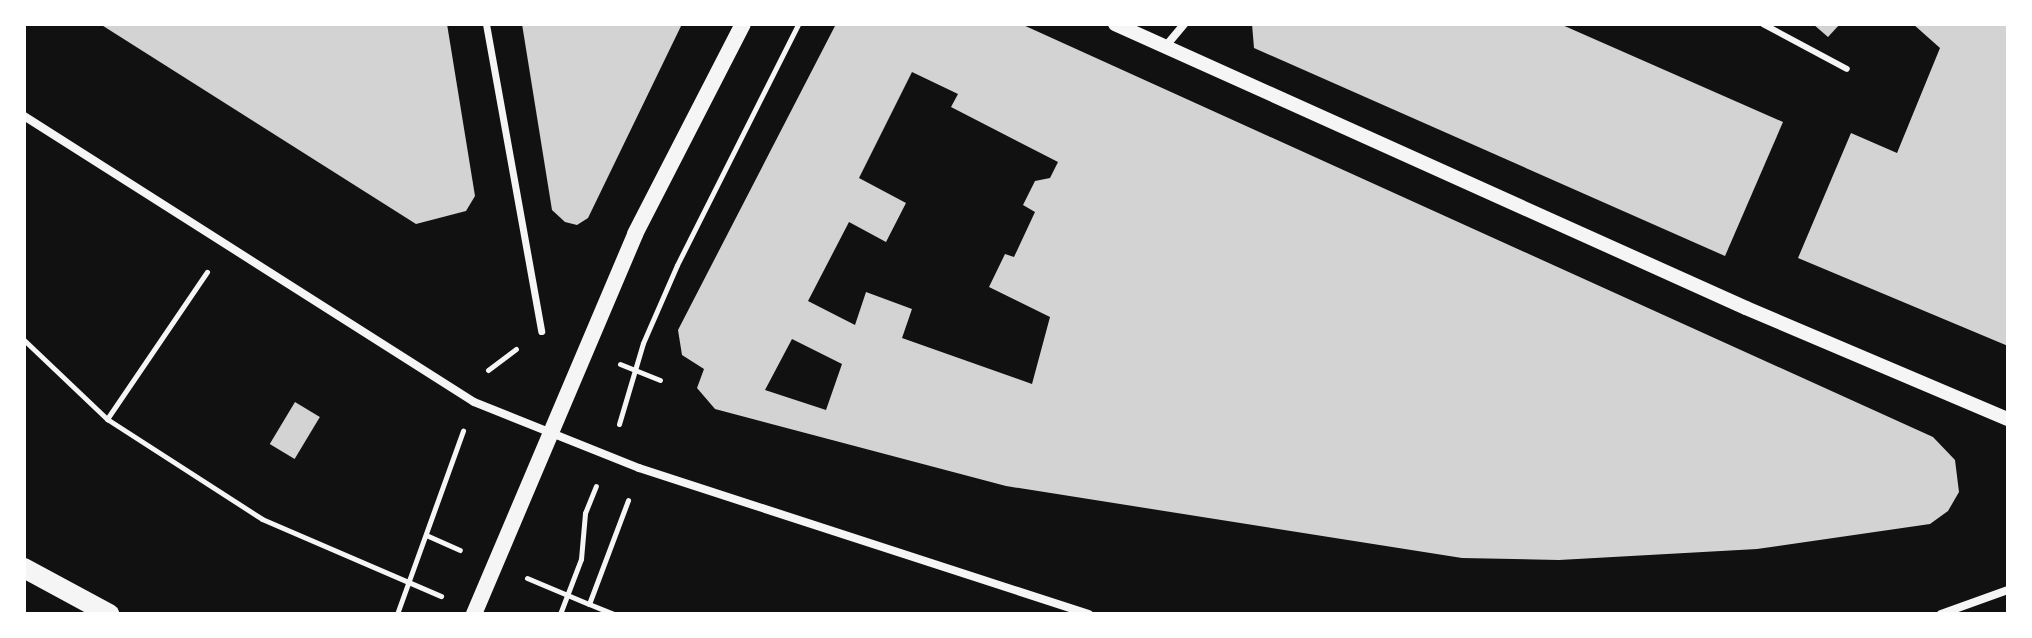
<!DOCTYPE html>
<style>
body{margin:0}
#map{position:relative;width:2032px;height:638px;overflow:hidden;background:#111;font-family:"Noto Sans",sans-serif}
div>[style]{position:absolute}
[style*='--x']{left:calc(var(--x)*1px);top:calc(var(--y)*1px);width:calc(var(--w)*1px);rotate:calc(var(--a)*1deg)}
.building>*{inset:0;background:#d3d3d3;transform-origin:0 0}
.path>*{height:5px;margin:-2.5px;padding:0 2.5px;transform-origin:2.5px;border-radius:2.5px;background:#f5f5f5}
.service>*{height:6px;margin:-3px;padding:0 3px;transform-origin:3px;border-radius:3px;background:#f5f5f5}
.pedestrian>*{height:7px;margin:-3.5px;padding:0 3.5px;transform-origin:3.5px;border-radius:3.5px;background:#f5f5f5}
.minor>*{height:8px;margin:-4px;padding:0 4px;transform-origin:4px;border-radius:4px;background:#f5f5f5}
.tertiary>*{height:14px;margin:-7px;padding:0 7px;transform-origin:7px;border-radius:7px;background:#f5f5f5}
.secondary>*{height:16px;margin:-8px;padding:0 8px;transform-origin:8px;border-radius:8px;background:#f5f5f5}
.primary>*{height:20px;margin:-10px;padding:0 10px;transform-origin:10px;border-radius:10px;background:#f5f5f5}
span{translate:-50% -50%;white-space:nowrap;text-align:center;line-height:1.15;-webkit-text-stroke:6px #fff;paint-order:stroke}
.frame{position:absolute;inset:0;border:26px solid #fff;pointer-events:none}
</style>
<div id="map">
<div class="building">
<div style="clip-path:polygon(100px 24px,447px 24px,475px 196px,466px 211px,416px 224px)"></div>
<div style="clip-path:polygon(522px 24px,682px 24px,588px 218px,577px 225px,565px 222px,552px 210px)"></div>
<div style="clip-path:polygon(evenodd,836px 24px,1021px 24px,1933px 437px,1955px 460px,1959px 492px,1948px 511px,1930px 524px,1757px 549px,1559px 560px,1462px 558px,1006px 486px,715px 409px,697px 388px,704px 369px,682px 355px,678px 330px,836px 24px,912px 72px,958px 94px,951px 107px,1058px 162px,1050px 178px,1035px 181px,1023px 205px,1035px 212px,1014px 257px,1005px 254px,989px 287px,1050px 317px,1032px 384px,902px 338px,912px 309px,866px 292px,855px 325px,808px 301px,849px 222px,886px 242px,906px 203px,859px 178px,912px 72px,836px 24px,792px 339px,842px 364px,826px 410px,765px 390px,792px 339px)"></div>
<div style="clip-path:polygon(1252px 24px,1560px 24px,1783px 122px,1725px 256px,1254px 48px)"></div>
<div style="clip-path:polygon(1813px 24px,1840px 24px,1828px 37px)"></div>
<div style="clip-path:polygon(1913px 24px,2008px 24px,2008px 346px,1798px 258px,1851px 133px,1897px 153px,1940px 48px)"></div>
<div style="left:295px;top:402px;width:29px;height:49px;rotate:31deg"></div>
</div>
<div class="path">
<div style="--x:24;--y:340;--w:115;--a:43.6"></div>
<div style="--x:107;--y:419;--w:184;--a:32.8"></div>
<div style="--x:262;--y:519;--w:195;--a:23.3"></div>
<div style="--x:620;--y:364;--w:43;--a:21.8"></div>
<div style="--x:488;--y:370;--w:35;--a:-37"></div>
<div style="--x:107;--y:419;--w:178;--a:-55.8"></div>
<div style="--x:619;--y:424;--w:84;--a:-73.5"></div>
<div style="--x:643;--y:343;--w:85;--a:-66.4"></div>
<div style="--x:677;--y:265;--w:270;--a:-63.3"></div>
<div style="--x:426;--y:535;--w:37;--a:24"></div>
<div style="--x:527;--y:578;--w:67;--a:22.8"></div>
<div style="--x:589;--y:604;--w:111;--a:-69.4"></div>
<div style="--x:589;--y:604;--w:27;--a:22"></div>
<div style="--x:397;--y:614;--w:195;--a:-70.2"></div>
<div style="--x:560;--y:614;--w:59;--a:-69.1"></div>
<div style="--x:581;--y:559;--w:46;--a:-85"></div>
<div style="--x:585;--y:513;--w:29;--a:-68"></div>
</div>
<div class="service">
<div style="--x:1763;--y:24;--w:95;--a:28.2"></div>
</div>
<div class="pedestrian">
<div style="--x:486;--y:24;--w:312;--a:79.8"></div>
</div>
<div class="minor">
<div style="--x:1165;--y:47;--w:30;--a:-50"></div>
<div style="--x:24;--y:116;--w:533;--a:32.44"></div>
<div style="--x:474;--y:402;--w:178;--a:21.8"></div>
<div style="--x:639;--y:468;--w:473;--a:18"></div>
<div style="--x:1941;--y:614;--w:71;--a:-19.7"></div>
</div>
<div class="tertiary">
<div style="--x:1115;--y:24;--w:692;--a:24.23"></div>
<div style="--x:1746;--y:308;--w:285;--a:23"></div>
</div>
<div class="secondary">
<div style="--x:474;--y:614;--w:413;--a:-67"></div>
<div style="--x:635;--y:234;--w:236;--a:-62.8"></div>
</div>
<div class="primary">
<div style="--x:24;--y:568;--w:97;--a:28.4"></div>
</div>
<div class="frame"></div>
</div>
